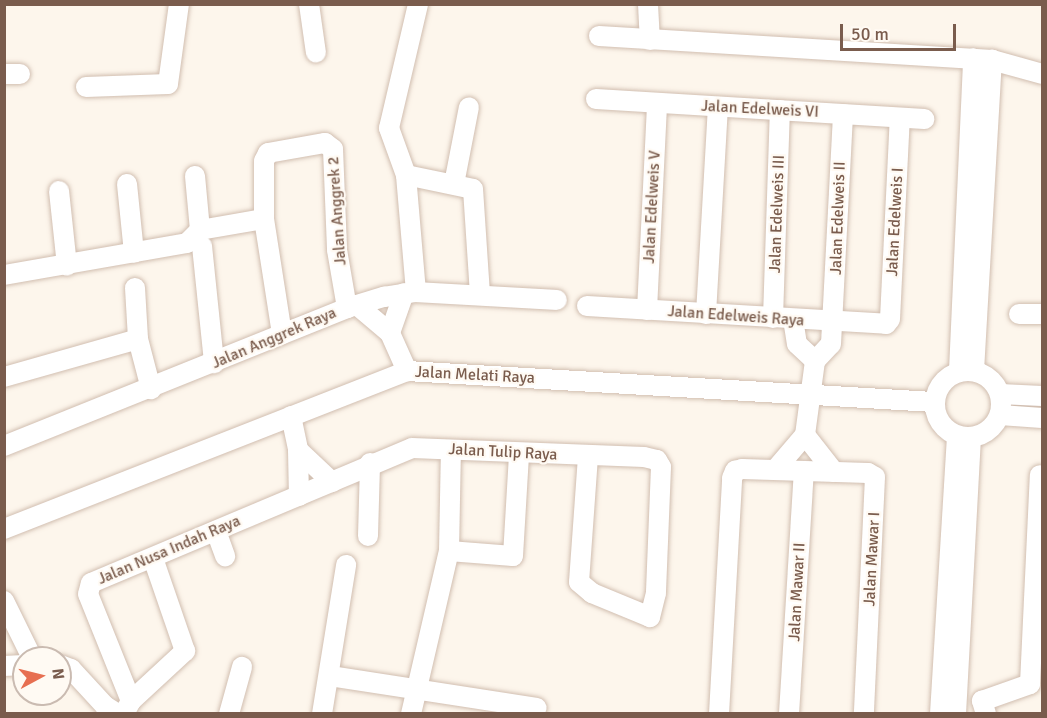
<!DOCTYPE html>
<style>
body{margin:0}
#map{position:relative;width:1047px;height:718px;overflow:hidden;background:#fdf6ec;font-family:Signika,sans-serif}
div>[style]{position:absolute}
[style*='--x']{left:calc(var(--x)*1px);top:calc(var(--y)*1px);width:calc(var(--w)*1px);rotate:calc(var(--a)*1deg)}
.roads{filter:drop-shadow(0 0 2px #d1beb0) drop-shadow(0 0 2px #d1beb0)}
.minor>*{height:20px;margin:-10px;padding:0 10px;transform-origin:10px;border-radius:10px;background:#fff}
.minor>.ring{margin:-10px;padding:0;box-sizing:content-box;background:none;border:20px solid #fff;border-radius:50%}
span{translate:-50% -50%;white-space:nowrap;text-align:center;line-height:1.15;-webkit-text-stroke:4.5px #fffaf3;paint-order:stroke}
.street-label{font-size:16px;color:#7a5c4d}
.frame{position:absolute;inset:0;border:6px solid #7a5c4d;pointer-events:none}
.north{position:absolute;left:12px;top:646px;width:60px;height:60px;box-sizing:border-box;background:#fffaf3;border:2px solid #cabbb1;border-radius:50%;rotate:83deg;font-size:16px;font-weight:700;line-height:24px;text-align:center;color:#7a5c4d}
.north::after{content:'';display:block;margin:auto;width:21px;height:27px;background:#e76f51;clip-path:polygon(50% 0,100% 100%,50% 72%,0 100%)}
.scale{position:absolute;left:840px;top:24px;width:116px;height:27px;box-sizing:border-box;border:3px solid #7a5c4d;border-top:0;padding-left:8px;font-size:18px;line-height:21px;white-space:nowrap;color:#7a5c4d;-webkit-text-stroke:4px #fffaf3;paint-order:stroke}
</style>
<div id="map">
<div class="roads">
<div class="minor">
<div style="--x:309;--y:4;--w:49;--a:81.9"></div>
<div style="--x:648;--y:4;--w:36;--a:87"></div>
<div style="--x:599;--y:36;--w:394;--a:3.5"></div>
<div style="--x:992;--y:60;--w:52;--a:15.6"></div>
<div style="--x:4;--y:74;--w:16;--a:0"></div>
<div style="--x:86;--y:87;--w:82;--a:-2.1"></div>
<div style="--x:168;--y:84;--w:81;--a:-82.2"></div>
<div style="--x:596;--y:99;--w:329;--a:3.5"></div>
<div style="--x:406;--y:175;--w:68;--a:11.8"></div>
<div style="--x:473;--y:189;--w:105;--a:86.2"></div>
<div style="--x:195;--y:176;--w:54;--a:84.7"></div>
<div style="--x:127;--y:184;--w:69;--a:84.2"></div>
<div style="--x:454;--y:184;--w:78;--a:-79"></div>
<div style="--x:59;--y:191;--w:75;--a:83.9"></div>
<div style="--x:202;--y:246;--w:118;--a:84.1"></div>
<div style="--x:4;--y:275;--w:186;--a:-9.9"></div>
<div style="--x:187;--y:243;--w:18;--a:-45"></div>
<div style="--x:200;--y:230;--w:65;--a:-9.8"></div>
<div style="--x:135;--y:288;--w:51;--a:86.6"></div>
<div style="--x:138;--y:339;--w:52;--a:75.4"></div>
<div style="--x:416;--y:292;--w:117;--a:-94.9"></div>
<div style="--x:406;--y:175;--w:50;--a:-109.9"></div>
<div style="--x:389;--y:128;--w:127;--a:-76.8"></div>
<div style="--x:357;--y:305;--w:43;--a:40.3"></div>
<div style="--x:390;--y:333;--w:42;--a:65.9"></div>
<div style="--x:587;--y:306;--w:300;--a:3.4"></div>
<div style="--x:886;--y:324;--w:6;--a:-51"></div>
<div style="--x:890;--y:319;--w:201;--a:-87.2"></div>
<div style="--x:647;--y:310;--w:207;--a:-87.2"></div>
<div style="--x:706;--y:314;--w:207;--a:-86.7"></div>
<div style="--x:1019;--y:314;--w:23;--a:0"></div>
<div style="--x:773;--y:318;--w:208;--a:-88.1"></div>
<div style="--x:793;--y:319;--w:25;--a:81"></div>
<div style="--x:797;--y:344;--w:25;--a:43"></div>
<div style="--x:390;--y:333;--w:42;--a:-70.7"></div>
<div style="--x:282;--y:334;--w:116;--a:-98.9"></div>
<div style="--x:264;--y:219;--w:58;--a:-90"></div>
<div style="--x:264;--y:161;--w:9;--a:-63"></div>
<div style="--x:268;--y:153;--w:58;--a:-10"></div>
<div style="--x:325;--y:143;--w:10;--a:37"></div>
<div style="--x:333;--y:149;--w:101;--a:87.7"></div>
<div style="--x:337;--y:250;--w:59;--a:80.2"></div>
<div class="ring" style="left:935px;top:371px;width:46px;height:46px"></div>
<div style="--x:959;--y:371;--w:313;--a:-87.4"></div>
<div style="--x:974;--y:371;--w:312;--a:-86.7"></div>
<div style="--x:4;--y:377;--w:139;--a:-15.8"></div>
<div style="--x:1000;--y:394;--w:42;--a:2.7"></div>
<div style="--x:1000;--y:415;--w:42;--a:4.1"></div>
<div style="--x:291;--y:416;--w:35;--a:78"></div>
<div style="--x:298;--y:450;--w:46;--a:88.8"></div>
<div style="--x:805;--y:435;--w:47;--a:51.9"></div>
<div style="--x:4;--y:446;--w:370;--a:-21.9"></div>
<div style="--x:347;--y:308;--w:39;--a:-17"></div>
<div style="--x:384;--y:297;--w:32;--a:-9"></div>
<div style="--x:416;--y:292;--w:141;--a:3.2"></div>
<div style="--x:298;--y:450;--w:47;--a:43.3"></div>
<div style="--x:775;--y:470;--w:46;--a:-49.4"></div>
<div style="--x:805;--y:435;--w:75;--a:-82.3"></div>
<div style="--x:815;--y:361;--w:23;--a:-47"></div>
<div style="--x:831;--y:344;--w:230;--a:-87"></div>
<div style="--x:4;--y:529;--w:433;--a:-21.4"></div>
<div style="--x:407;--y:371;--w:528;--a:3.37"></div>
<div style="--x:216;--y:531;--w:27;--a:70"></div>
<div style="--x:368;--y:536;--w:73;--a:-88.4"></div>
<div style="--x:449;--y:551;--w:64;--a:4.5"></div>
<div style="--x:513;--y:556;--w:101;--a:-86.6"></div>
<div style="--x:4;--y:601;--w:64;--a:63.8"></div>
<div style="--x:60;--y:665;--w:12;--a:20"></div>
<div style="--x:71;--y:669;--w:50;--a:47.4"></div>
<div style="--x:105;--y:706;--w:15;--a:32"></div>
<div style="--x:4;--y:666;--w:20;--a:-3"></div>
<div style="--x:330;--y:676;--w:209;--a:8.8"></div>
<div style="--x:131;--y:701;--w:115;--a:-111.9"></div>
<div style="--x:88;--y:594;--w:11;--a:-75"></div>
<div style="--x:91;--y:583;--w:348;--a:-22.8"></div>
<div style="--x:412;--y:448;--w:232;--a:2.2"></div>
<div style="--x:644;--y:457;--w:13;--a:13"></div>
<div style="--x:657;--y:460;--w:8;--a:60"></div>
<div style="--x:661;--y:467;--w:126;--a:92.3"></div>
<div style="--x:656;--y:593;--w:25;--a:104"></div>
<div style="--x:650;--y:617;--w:63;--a:-157.5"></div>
<div style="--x:592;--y:593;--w:17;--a:-140"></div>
<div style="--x:579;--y:582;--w:127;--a:-85.9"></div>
<div style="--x:124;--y:714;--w:15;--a:-62"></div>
<div style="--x:131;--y:701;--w:74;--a:-42.8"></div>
<div style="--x:185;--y:651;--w:98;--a:-109"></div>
<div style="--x:229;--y:714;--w:49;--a:-74.5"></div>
<div style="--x:322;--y:714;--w:151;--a:-80.8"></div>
<div style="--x:411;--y:714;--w:167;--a:-76.9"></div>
<div style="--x:449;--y:551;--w:101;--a:-88.9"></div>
<div style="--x:719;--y:714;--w:236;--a:-86.8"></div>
<div style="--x:732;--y:478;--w:8;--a:-67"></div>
<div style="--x:735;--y:471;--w:7;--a:-16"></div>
<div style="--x:742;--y:469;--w:126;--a:1.8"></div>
<div style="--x:868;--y:473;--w:8;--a:30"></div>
<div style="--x:875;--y:477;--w:237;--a:92.7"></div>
<div style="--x:789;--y:714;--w:243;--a:-86.5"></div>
<div style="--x:940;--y:714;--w:279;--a:-86.5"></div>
<div style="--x:956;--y:714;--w:276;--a:-86.9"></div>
<div style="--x:986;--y:714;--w:14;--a:-107"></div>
<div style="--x:982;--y:701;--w:51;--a:-19.5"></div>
<div style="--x:1030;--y:684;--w:209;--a:-87.3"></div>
</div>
</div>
<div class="street-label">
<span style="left:760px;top:109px;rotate:3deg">Jalan Edelweis VI</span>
<span style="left:652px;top:207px;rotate:-87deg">Jalan Edelweis V</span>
<span style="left:337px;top:211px;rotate:-94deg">Jalan Anggrek 2</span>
<span style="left:777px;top:214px;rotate:-88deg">Jalan Edelweis III</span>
<span style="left:838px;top:218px;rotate:-88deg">Jalan Edelweis II</span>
<span style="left:895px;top:222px;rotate:-87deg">Jalan Edelweis I</span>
<span style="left:736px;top:316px;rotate:4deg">Jalan Edelweis Raya</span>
<span style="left:274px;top:338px;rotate:-23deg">Jalan Anggrek Raya</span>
<span style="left:475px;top:375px;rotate:3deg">Jalan Melati Raya</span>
<span style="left:503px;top:452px;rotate:3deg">Jalan Tulip Raya</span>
<span style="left:169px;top:550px;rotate:-23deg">Jalan Nusa Indah Raya</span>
<span style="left:872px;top:559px;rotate:-87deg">Jalan Mawar I</span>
<span style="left:797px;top:592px;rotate:-87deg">Jalan Mawar II</span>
</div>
<div class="frame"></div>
<div class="north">N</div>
<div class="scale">50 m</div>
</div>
